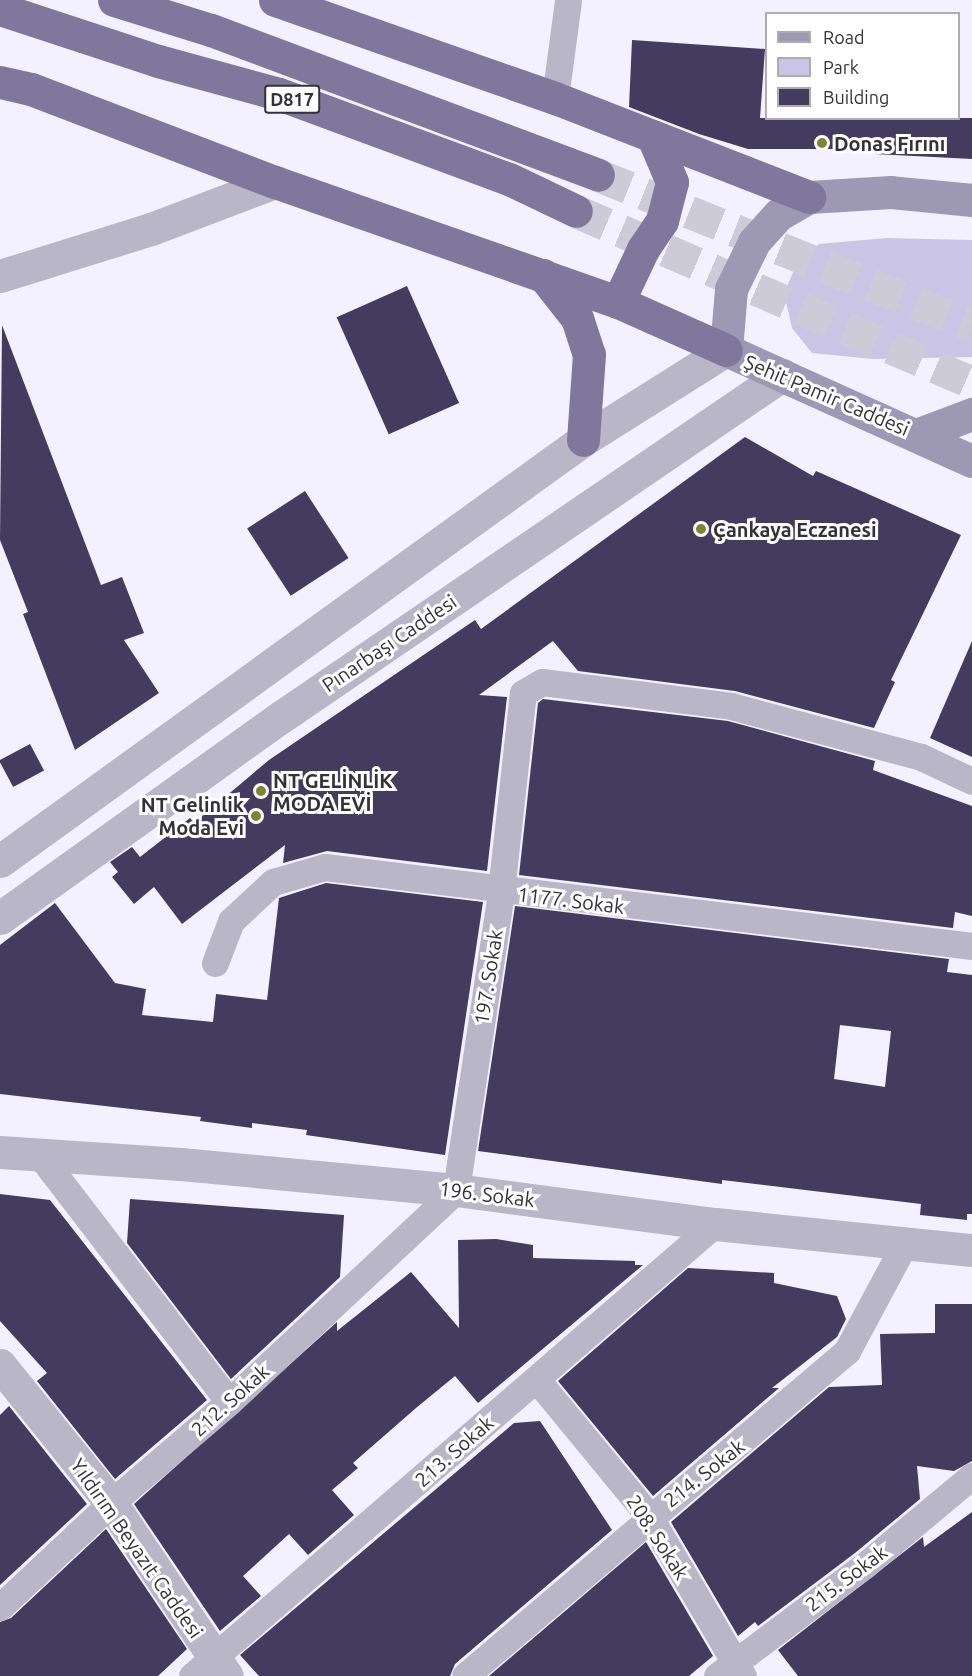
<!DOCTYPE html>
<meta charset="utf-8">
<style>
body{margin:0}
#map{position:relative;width:972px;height:1676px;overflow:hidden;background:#f3f1ff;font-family:Ubuntu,sans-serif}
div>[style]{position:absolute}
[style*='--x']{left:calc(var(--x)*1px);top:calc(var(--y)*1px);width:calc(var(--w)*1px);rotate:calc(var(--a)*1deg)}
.green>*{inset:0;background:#cbc5e5}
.building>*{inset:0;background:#433c5e;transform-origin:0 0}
.trunk-tunnel>*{height:33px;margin-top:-16.5px;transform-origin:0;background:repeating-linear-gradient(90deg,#cdcbd7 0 33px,transparent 0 49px)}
.minor>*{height:27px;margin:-13.5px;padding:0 13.5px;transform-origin:13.5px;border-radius:13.5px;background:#b9b6c8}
.tertiary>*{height:33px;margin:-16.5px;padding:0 16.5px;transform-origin:16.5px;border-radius:16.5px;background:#b9b6c8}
.secondary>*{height:33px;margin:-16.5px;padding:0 16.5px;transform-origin:16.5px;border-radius:16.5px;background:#9d98b3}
.trunk>*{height:33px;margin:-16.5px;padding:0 16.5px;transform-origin:16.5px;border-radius:16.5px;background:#80789c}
.dots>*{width:16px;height:16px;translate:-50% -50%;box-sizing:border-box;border:3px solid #fff;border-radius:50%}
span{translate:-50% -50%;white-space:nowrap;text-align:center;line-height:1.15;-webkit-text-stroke:6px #fff;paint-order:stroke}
.shield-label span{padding:2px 4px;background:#fff;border:2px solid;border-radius:4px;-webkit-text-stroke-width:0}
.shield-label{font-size:18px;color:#333239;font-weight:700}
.poi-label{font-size:20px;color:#333239;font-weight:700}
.left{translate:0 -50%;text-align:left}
.right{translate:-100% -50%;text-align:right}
.street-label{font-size:20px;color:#333239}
.legend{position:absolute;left:765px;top:12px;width:195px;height:108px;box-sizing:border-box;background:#fff;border:2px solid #adadb0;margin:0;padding:8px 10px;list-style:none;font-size:18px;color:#333239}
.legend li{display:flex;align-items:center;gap:12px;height:30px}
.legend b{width:30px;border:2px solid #adadb0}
</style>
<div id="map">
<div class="green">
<div style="clip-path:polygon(886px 238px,972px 240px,972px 357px,873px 359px,812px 353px,792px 328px,784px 293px,795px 268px,819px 244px)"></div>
</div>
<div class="building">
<div style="clip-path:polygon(632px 40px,765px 49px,760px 118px,972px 118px,972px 159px,875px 154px,875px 149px,748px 149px,699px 134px,629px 107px)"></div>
<div style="left:407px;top:286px;width:128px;height:77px;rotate:66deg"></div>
<div style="clip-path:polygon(2px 325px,101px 585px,122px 577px,144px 633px,124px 640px,159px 693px,75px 750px,23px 614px,28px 612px,0 540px)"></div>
<div style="clip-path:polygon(745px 437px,813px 476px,816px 471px,961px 535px,891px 680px,895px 682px,874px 728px,735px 691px,578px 671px,553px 641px,479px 695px,507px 697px,487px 871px,327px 851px,283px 863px,285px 845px,182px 924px,154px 887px,134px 904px,112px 877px,118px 872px,110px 862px,132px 847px,140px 857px,190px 818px,194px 823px,269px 760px,475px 620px,481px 629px)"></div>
<div style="left:305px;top:491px;width:80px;height:69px;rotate:57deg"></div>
<div style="clip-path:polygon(972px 641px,972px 757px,930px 738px)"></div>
<div style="clip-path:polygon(543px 699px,728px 721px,875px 761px,873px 770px,972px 806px,972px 916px,955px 912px,953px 928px,519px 875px,538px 703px)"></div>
<div style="left:30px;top:744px;width:30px;height:35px;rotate:62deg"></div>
<div style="clip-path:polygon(326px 883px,483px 902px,445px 1155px,306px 1135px,307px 1130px,252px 1123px,252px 1128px,200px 1121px,201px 1117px,0 1094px,0 945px,55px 903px,115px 983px,146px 989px,142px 1015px,213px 1022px,216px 994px,267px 1000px,279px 898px)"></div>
<div style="clip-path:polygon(evenodd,515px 906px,949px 959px,947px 972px,972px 975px,972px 1214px,967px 1214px,967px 1220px,920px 1215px,921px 1204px,722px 1180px,722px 1184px,478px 1151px,515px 906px,840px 1025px,891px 1031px,885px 1087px,834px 1079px,840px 1025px)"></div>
<div style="clip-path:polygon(0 1194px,50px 1200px,207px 1400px,115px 1479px,37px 1381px,47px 1373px,0 1321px)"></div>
<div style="clip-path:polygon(130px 1199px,344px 1215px,340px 1277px,231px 1379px,127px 1243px)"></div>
<div style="clip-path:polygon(496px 1239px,533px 1245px,533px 1258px,635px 1261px,635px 1265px,643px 1265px,478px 1403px,455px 1376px,416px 1408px,353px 1463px,358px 1468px,332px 1490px,354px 1515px,308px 1555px,289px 1534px,243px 1576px,261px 1596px,220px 1631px,134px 1504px,337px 1322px,337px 1331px,411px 1272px,459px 1328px,458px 1240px)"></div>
<div style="clip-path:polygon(688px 1268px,774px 1273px,774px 1283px,837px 1296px,846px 1319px,837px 1337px,772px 1388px,779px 1388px,653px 1496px,558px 1381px)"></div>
<div style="clip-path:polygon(935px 1304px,972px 1304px,972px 1461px,954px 1471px,917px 1466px,920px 1499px,855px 1553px,758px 1626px,755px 1622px,738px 1636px,671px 1522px,829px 1387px,882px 1385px,880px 1334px,935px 1333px)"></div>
<div style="clip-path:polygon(9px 1406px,87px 1504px,0 1585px,0 1415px)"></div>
<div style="clip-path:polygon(540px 1421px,612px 1530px,455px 1664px,450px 1676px,259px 1676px,240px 1655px,514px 1423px)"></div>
<div style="clip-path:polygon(972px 1512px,972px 1676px,798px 1676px,778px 1650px,923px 1537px,924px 1547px)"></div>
<div style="clip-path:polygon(106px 1529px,187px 1649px,158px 1676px,0 1676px,0 1622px,11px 1618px)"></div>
<div style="clip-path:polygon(646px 1542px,713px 1656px,689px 1676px,489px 1676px)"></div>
</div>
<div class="trunk-tunnel">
<div style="--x:598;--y:175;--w:403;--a:21.9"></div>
<div style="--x:576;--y:211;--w:431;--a:23.4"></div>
</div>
<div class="minor">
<div style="--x:555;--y:98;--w:99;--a:-82.4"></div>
<div style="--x:215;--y:963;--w:45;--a:-69.1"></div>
<div style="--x:231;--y:921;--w:57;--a:-42.9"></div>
<div style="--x:273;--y:882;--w:54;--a:-16.1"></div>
<div style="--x:325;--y:867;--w:652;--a:6.96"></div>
<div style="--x:42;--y:1158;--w:307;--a:52.5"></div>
<div style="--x:537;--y:1380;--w:176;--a:50.5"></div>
<div style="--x:649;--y:1516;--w:186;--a:59.6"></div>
<div style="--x:0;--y:1607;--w:152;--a:-43.1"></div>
<div style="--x:111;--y:1503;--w:155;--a:-40.6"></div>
<div style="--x:229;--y:1402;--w:311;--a:-43"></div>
<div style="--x:456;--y:1190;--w:302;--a:-81.4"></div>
<div style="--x:501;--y:891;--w:199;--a:-83.7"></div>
<div style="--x:523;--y:693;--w:22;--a:-30"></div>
<div style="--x:542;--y:682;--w:191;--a:7.2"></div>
<div style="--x:731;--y:706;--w:197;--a:15"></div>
<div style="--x:921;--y:757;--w:56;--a:25.2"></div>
<div style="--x:192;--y:1676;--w:691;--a:-40.84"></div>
<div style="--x:465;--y:1676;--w:502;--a:-40.39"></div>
<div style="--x:847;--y:1351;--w:125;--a:-61.8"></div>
<div style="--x:717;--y:1676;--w:185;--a:-36.9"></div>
<div style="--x:865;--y:1565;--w:139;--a:-39.8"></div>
</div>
<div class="tertiary">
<div style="--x:0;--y:276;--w:158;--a:-17.3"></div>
<div style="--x:151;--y:229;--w:133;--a:-20.8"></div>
<div style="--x:0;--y:861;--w:719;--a:-35.83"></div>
<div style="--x:583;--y:440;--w:169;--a:-32.2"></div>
<div style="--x:0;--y:918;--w:345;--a:-35.6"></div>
<div style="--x:281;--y:717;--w:607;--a:-34.32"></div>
<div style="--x:0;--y:1152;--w:181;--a:3.8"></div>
<div style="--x:181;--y:1164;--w:276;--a:5.4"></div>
<div style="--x:456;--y:1190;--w:261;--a:7.5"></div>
<div style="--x:715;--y:1224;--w:258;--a:5.8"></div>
<div style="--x:0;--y:1365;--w:177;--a:51.2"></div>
<div style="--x:111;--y:1503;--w:208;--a:56.2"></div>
</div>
<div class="secondary">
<div style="--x:972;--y:200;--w:81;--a:-174.4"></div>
<div style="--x:891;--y:192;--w:82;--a:176.5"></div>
<div style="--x:809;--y:197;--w:34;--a:150"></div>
<div style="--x:779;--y:214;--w:38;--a:132"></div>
<div style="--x:754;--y:242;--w:52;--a:116.1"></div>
<div style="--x:731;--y:289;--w:61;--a:94.7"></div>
<div style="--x:726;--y:350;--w:270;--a:24.3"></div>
<div style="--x:919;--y:434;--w:57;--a:-20.7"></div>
</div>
<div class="trunk">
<div style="--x:114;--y:0;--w:102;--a:17.2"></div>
<div style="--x:211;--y:30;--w:413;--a:20.5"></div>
<div style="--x:275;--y:0;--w:297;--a:19.3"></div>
<div style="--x:555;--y:98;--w:273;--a:21.3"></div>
<div style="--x:0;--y:9;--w:166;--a:18.2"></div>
<div style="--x:158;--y:61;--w:125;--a:15.3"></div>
<div style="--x:279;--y:94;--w:245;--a:20.3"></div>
<div style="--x:509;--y:179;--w:74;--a:25.5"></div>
<div style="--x:0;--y:82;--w:32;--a:13"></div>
<div style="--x:31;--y:89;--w:261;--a:20.9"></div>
<div style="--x:275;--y:182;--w:363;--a:19.3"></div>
<div style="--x:618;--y:302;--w:118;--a:24"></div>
<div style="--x:543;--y:275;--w:55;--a:51.7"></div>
<div style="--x:577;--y:318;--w:38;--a:72"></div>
<div style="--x:589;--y:354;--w:86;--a:94"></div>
<div style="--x:618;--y:302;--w:59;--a:-64.7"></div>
<div style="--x:643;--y:249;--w:34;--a:-56"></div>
<div style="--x:662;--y:221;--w:40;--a:-75.6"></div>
<div style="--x:672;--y:182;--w:49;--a:-112.9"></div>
</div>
<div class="dots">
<div style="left:822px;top:143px;background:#7e8530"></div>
<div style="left:701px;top:529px;background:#7e8530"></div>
<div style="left:261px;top:791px;background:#7e8530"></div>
<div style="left:256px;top:816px;background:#7e8530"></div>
</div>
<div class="shield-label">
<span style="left:292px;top:99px">D817</span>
</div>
<div class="poi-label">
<span class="left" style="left:834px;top:143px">Donas Fırını</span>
<span class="left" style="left:713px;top:529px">Çankaya Eczanesi</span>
<span class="left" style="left:273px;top:792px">NT GELİNLİK<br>MODA EVİ</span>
<span class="right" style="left:244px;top:816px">NT Gelinlik<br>Moda Evi</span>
</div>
<div class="street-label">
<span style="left:827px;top:395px;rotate:23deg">Şehit Pamir Caddesi</span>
<span style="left:389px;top:643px;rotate:-34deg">Pınarbaşı Caddesi</span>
<span style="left:571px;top:900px;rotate:7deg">1177. Sokak</span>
<span style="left:488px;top:977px;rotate:-81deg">197. Sokak</span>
<span style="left:487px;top:1194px;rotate:7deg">196. Sokak</span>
<span style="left:230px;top:1400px;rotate:-42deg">212. Sokak</span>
<span style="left:454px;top:1451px;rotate:-41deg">213. Sokak</span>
<span style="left:704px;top:1473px;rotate:-38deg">214. Sokak</span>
<span style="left:658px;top:1537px;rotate:57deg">208. Sokak</span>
<span style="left:137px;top:1548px;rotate:55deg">Yıldırım Beyazıt Caddesi</span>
<span style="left:846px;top:1578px;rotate:-37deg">215. Sokak</span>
</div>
<ul class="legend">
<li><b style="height:8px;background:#9d98b3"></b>Road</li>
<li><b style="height:16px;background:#cbc5e5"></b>Park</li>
<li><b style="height:16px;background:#433c5e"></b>Building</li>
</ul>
</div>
